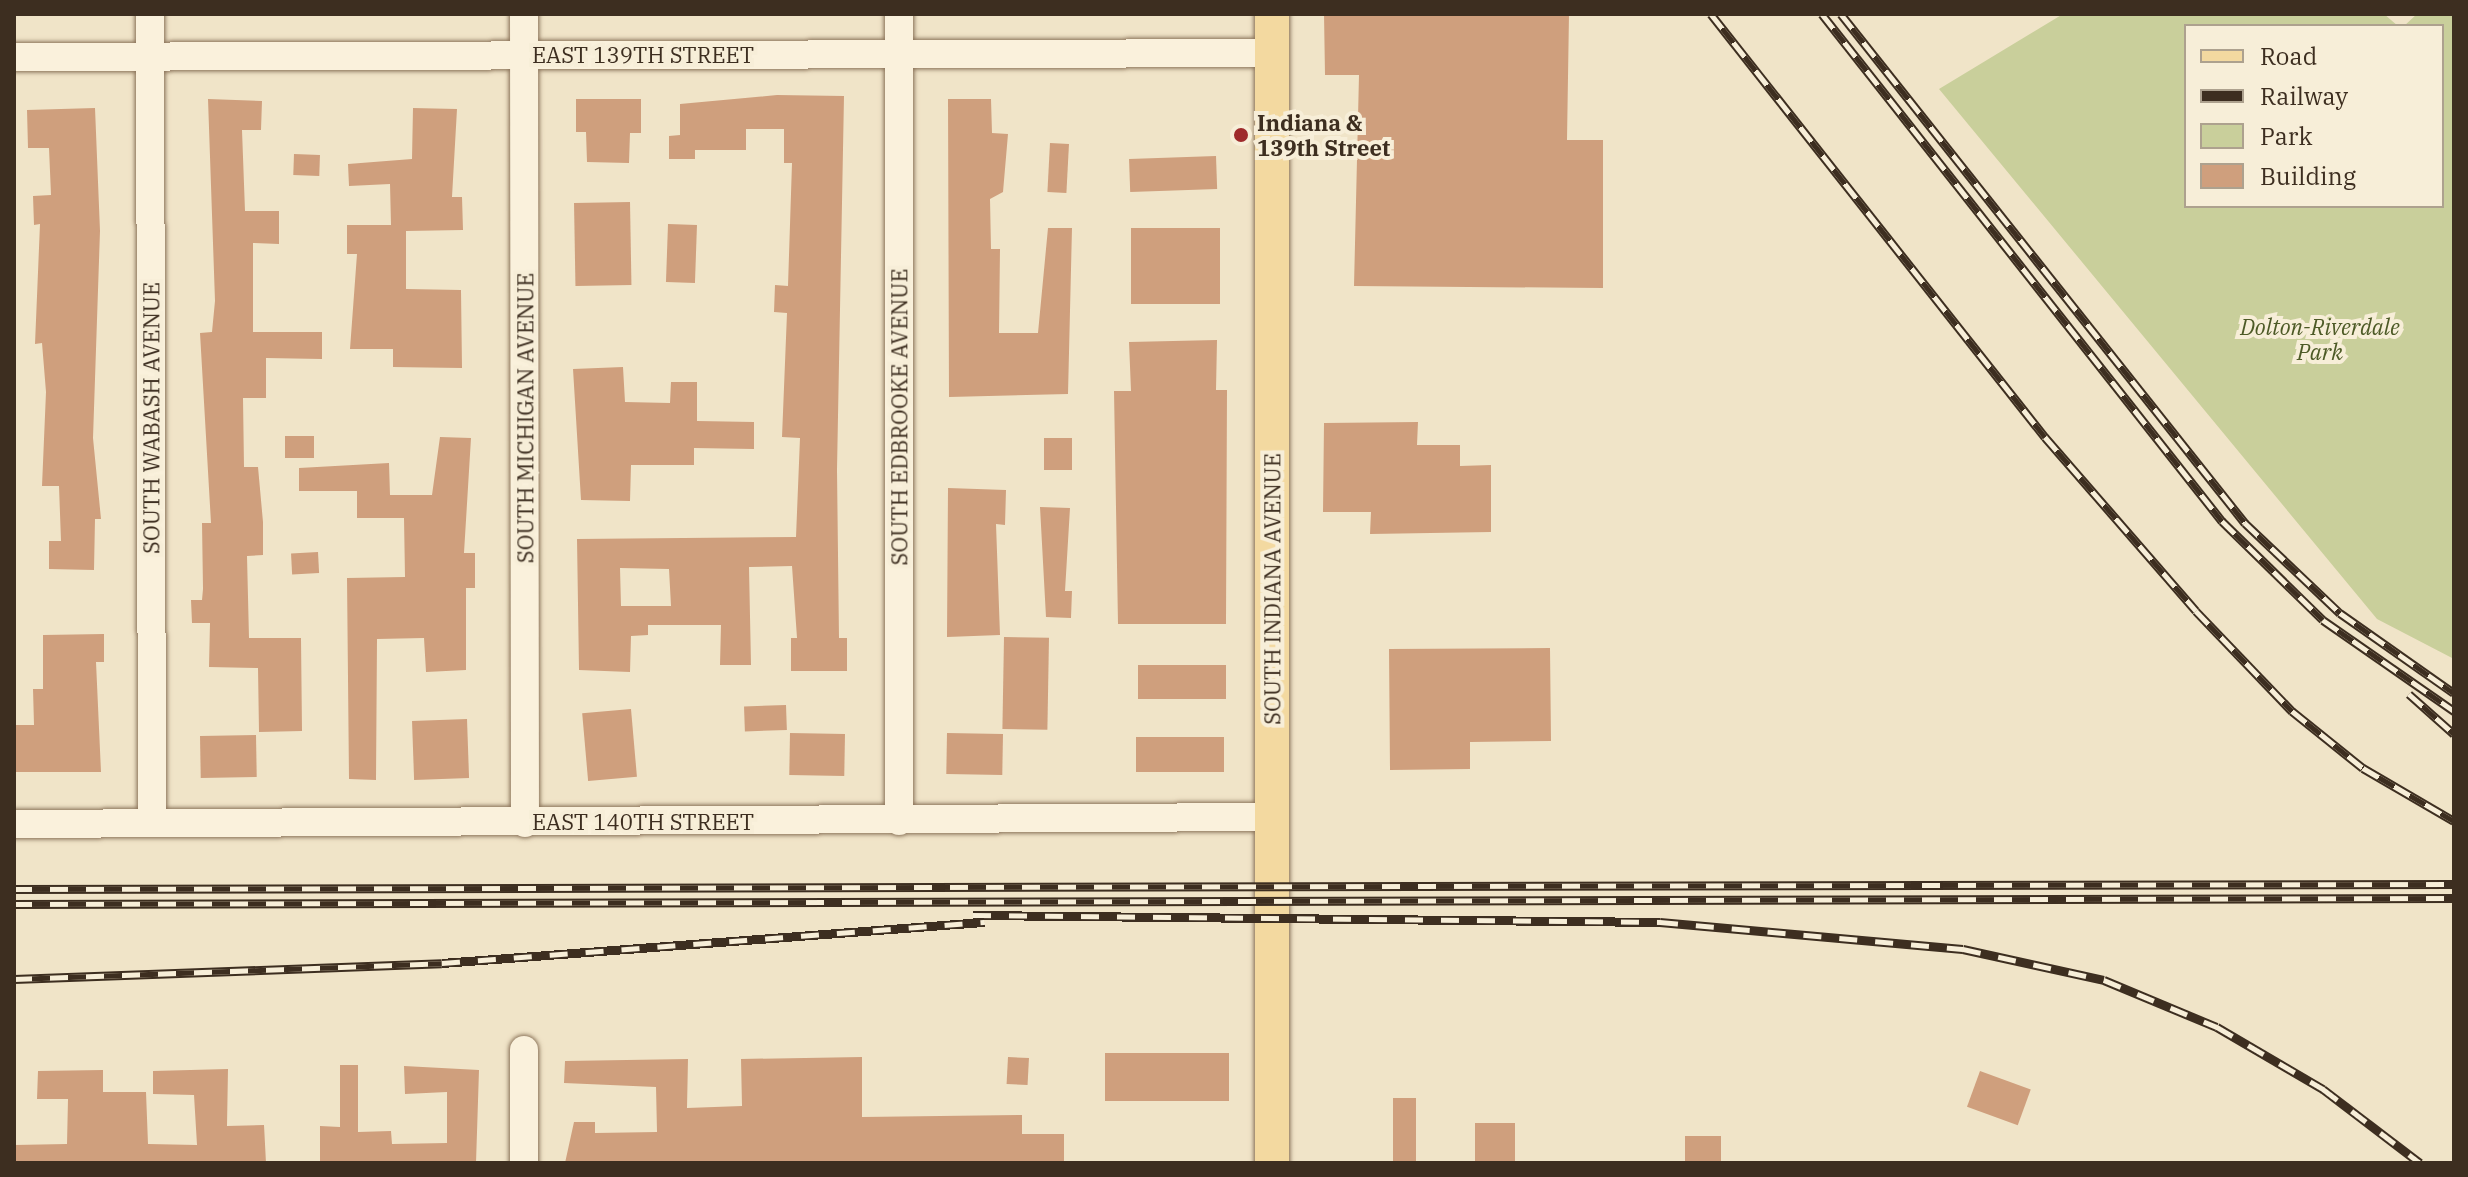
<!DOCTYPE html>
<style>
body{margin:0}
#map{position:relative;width:2468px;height:1177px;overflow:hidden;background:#f0e4c8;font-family:"IBM Plex Serif",serif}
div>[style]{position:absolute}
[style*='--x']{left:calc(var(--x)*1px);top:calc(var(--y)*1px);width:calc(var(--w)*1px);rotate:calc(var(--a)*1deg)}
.green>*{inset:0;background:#c9cf9b}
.building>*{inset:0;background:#cf9f7d;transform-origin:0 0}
.roads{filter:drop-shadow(0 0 2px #8d765c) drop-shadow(0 0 2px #8d765c)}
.minor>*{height:28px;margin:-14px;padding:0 14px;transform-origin:14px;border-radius:14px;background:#faf1dc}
.major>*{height:34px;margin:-17px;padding:0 17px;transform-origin:17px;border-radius:17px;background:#f3d9a0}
.rail>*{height:9px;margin-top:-4.5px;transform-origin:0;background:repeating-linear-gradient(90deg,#f7eed8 0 18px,#3d2e20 0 36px);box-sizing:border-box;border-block:2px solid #3d2e20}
.dots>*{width:22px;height:22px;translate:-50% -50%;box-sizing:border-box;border:4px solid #f7eed8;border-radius:50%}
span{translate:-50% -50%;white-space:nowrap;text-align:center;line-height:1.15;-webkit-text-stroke:8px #f7eed8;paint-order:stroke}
.street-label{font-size:22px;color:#3d2e20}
.poi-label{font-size:22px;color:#3d2e20;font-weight:700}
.left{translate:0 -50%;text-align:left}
.park-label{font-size:22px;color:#4d5a26;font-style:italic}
.frame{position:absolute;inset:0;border:16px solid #3d2e20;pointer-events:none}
.legend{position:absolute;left:2184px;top:24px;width:260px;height:184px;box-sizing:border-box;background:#f7eed8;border:2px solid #ada18e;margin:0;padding:10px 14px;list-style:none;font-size:24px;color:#3d2e20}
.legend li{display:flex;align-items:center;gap:16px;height:40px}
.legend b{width:40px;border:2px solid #ada18e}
</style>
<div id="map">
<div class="green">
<div style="clip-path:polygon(2063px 14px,2384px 14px,2398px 26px,2186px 26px,2186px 206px,2442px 206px,2442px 26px,2404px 26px,2417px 14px,2454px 14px,2454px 659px,2377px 619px,1939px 89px)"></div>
</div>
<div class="building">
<div style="clip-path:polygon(1324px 14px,1569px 14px,1567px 140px,1603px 140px,1603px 288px,1354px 286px,1359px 75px,1325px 75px)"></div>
<div style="clip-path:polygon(evenodd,777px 95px,844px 96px,837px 470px,839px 638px,847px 638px,847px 671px,791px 671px,791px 638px,797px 638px,792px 566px,749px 567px,751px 665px,720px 665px,721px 625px,648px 625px,648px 635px,631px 636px,630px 672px,579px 670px,577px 539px,796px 537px,800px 438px,782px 437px,787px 313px,774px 312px,775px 285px,788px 286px,792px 163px,784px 163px,784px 129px,746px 129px,746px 150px,695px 150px,695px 159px,669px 159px,669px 136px,680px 135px,680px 104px,777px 95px,620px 568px,669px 569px,671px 606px,621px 606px,620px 568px)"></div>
<div style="clip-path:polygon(208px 99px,262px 101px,261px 130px,242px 130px,245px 211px,279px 211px,279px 244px,253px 243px,253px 332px,322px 332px,322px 359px,266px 358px,266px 398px,243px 398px,244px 467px,258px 467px,263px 522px,263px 555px,247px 556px,249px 638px,301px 638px,302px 731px,259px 732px,258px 668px,209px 667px,210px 623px,192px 623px,191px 600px,202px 600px,203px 589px,202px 523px,211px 523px,200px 333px,212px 332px,215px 301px)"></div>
<div style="clip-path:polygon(576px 99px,641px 99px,641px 133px,630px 133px,629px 163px,587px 162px,586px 132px,576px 132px)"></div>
<div style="clip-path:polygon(948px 99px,991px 99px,992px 133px,1008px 134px,1003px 192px,990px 199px,991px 249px,1000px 249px,999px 333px,1038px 333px,1048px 228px,1072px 228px,1068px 394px,949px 397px)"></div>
<div style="clip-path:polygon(95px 108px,100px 231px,93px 438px,101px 519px,95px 519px,94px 570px,49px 569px,49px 541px,61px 541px,59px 486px,42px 486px,46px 392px,42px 343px,35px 344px,40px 224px,34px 225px,33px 196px,51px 195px,49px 148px,28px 148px,27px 110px)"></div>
<div style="clip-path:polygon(413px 108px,457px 109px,452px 197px,462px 197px,463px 230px,406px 231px,406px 289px,461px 290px,462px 368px,393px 367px,393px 349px,350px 349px,357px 254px,347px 254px,347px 225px,391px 225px,390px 184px,349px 186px,348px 164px,412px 159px)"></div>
<div style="left:1050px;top:143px;width:19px;height:49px;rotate:3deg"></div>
<div style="left:294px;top:154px;width:26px;height:21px;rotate:2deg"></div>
<div style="left:1216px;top:156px;width:33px;height:87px;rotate:88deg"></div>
<div style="left:630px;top:202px;width:83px;height:56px;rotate:89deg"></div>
<div style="left:668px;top:224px;width:29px;height:58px;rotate:2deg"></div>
<div style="left:1131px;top:228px;width:89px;height:76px"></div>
<div style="clip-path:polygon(1217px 340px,1216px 390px,1227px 390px,1226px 624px,1118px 624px,1114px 391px,1131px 391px,1129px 342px)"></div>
<div style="clip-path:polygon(623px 367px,625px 402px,670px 403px,671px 382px,697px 382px,697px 421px,754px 422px,754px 449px,694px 448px,694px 465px,631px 465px,630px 501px,581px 500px,573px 369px)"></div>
<div style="clip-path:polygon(1418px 422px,1417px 445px,1460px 445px,1460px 466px,1491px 465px,1491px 532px,1370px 534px,1371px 512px,1323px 512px,1324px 423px)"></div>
<div style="left:285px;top:436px;width:29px;height:22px"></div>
<div style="clip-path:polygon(440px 437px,471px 438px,464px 553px,475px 553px,475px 588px,466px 588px,466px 670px,426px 672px,424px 638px,377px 639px,376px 780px,349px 779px,347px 578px,405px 577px,404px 518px,357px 518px,357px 491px,299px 491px,299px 468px,389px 463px,390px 495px,432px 495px)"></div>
<div style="left:1044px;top:438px;width:28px;height:32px"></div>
<div style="clip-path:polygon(948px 488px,1006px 490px,1005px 525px,996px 524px,1000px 635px,947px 637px)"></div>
<div style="clip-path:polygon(1040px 507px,1070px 508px,1065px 591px,1072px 591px,1071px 618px,1046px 617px)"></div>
<div style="left:318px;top:552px;width:21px;height:27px;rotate:87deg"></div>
<div style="clip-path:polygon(104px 634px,104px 662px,96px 662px,101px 772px,14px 772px,14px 725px,34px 725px,33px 689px,43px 689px,43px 635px)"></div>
<div style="left:1004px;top:637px;width:45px;height:92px;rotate:1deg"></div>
<div style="clip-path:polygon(1550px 648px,1551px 741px,1470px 742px,1470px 769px,1390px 770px,1389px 649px)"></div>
<div style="left:1226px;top:665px;width:34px;height:88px;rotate:90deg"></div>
<div style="left:786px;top:705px;width:25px;height:42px;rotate:88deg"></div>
<div style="left:631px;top:709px;width:68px;height:49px;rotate:85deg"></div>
<div style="left:467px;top:719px;width:59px;height:55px;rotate:88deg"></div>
<div style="left:790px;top:733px;width:55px;height:42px;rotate:1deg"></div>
<div style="left:947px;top:733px;width:56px;height:41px;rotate:1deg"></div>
<div style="left:256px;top:735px;width:42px;height:56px;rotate:89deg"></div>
<div style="left:1224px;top:737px;width:35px;height:88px;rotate:90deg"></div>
<div style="left:1229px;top:1053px;width:48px;height:124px;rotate:90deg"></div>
<div style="clip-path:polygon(862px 1057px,862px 1117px,1022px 1115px,1022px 1134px,1064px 1134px,1064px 1163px,565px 1163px,574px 1122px,595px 1122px,595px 1133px,657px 1132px,656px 1087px,564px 1083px,565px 1061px,688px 1059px,687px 1108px,742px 1106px,741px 1059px)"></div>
<div style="left:1008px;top:1057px;width:21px;height:27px;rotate:3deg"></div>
<div style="clip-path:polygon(340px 1065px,358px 1065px,358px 1132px,391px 1131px,392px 1144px,447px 1143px,447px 1092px,405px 1094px,404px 1066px,479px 1070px,476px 1163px,320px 1163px,320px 1126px,340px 1127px)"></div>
<div style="clip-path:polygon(228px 1069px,227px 1126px,264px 1125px,266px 1163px,14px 1163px,14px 1145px,67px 1144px,68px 1099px,37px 1099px,38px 1071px,103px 1070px,103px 1092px,146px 1092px,148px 1144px,197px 1145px,194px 1095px,153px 1094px,153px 1071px)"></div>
<div style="left:1980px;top:1071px;width:54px;height:38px;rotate:20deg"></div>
<div style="left:1393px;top:1098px;width:23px;height:65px"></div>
<div style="left:1475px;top:1123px;width:40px;height:40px"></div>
<div style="left:1685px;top:1136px;width:36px;height:27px"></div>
</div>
<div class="roads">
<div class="minor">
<div style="--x:150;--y:14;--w:809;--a:89.86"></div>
<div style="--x:524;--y:14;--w:809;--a:89.93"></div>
<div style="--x:899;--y:14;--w:807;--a:90"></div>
<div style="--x:14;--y:57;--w:1259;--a:-0.18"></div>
<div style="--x:14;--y:824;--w:1258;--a:-0.32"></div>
<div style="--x:524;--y:1050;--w:113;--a:90"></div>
</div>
<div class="major">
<div style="--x:1272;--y:14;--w:1149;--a:90"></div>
</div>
</div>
<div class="rail">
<div style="--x:1711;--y:14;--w:539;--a:51.71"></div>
<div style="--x:2045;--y:437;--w:230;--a:49"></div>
<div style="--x:2196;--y:611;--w:139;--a:46.2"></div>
<div style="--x:2292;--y:711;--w:91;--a:38.8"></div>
<div style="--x:2363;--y:768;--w:105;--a:30.2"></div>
<div style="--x:1822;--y:14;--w:646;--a:51.73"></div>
<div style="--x:2222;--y:521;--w:141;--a:44.4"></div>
<div style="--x:2323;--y:620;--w:160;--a:34.8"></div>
<div style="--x:1841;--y:14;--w:650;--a:51.56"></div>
<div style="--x:2245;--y:523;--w:131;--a:43.5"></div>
<div style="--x:2340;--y:613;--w:139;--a:35.1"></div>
<div style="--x:2409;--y:694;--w:60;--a:41.6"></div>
<div style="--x:14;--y:889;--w:2440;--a:-0.12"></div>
<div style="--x:14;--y:904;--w:2440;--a:-0.14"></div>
<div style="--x:973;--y:915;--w:687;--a:0.58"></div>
<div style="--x:1660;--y:922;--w:304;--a:5.1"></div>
<div style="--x:1963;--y:949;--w:144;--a:12.4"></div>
<div style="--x:2104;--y:980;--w:122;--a:22.6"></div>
<div style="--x:2217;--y:1027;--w:123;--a:30.3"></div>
<div style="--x:2323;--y:1089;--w:122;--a:37.3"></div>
<div style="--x:14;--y:979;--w:428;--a:-2.1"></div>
<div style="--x:442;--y:963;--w:544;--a:-4.33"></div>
</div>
<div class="dots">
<div style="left:1241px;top:135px;background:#9e2a2b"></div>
</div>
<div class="street-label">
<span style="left:643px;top:55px">EAST 139TH STREET</span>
<span style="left:899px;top:417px;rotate:-90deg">SOUTH EDBROOKE AVENUE</span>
<span style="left:151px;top:418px;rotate:-90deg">SOUTH WABASH AVENUE</span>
<span style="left:525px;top:418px;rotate:-90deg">SOUTH MICHIGAN AVENUE</span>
<span style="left:1272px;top:589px;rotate:-90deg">SOUTH INDIANA AVENUE</span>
<span style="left:643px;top:822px">EAST 140TH STREET</span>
</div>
<div class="poi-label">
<span class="left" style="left:1257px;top:135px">Indiana &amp;<br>139th Street</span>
</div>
<div class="park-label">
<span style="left:2320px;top:339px">Dolton-Riverdale<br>Park</span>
</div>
<div class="frame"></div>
<ul class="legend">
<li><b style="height:10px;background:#f3d9a0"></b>Road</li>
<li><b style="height:10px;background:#3d2e20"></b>Railway</li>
<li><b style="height:22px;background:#c9cf9b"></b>Park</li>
<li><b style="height:22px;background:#cf9f7d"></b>Building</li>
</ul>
</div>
